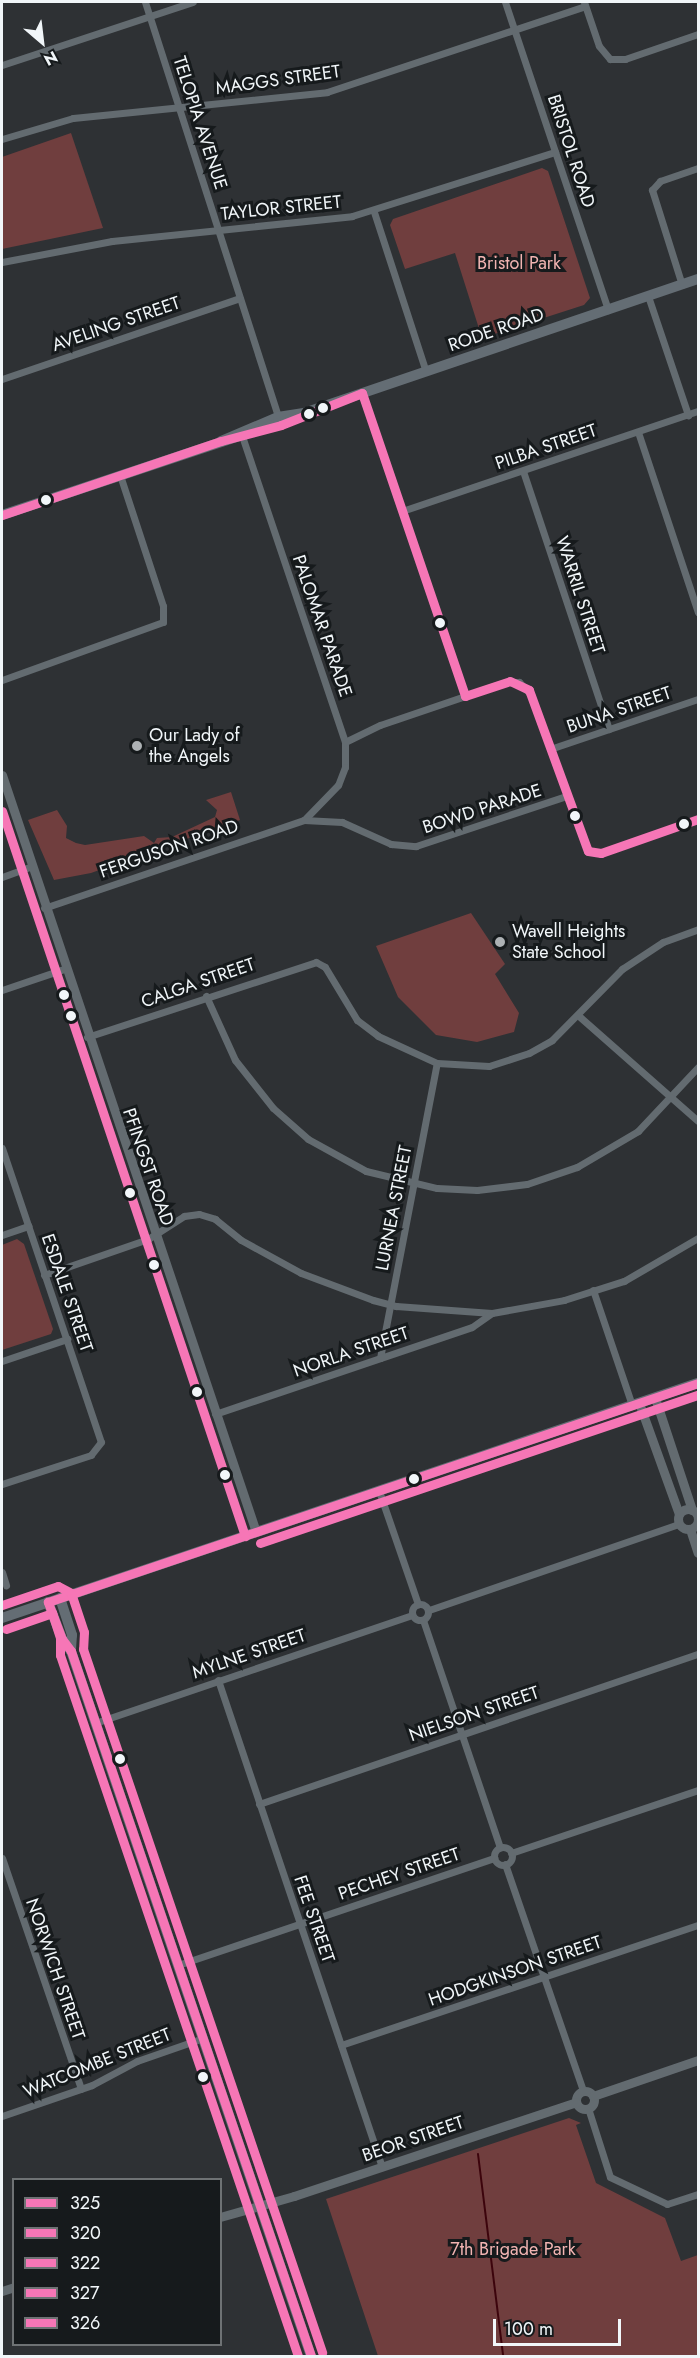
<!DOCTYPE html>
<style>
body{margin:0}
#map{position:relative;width:700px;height:2358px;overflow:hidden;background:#2e3134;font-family:Jost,sans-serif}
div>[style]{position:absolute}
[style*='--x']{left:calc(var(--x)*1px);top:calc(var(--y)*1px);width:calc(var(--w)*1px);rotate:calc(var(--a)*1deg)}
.green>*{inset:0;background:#703e3e}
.stream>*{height:2px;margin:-1px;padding:0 1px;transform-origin:1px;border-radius:1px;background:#3c040c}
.minor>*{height:7px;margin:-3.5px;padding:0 3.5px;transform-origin:3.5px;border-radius:3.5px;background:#636b70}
.minor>.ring{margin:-3.5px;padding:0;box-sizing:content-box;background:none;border:7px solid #636b70;border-radius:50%}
.tertiary>*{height:9px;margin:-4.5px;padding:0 4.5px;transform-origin:4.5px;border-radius:4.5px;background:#636b70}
.tertiary>.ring{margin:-4.5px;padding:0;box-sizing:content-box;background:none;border:9px solid #636b70;border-radius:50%}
.secondary>*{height:10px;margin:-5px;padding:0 5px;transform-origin:5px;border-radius:5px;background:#646d74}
.bus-1>*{height:9px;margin:-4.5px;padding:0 4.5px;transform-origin:4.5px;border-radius:4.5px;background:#f676b6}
.bus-2>*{height:9px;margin:-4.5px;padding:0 4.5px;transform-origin:4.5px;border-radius:4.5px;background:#f676b6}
.bus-3>*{height:9px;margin:-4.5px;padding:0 4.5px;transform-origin:4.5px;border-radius:4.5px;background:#f676b6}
.bus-4>*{height:9px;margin:-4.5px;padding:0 4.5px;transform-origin:4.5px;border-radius:4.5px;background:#f676b6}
.bus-5>*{height:9px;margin:-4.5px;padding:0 4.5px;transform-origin:4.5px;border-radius:4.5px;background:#f676b6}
.dots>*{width:16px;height:16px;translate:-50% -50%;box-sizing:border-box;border:3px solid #161a1c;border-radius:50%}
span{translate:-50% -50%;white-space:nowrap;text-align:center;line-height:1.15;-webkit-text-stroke:6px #161a1c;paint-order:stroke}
.street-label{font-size:18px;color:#f1f6f9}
.park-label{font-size:18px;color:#f2b4b2}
.poi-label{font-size:18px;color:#f1f6f9}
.left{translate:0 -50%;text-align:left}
.frame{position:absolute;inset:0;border:3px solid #f1f6f9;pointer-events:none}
.legend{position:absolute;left:12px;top:2178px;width:210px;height:168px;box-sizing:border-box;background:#161a1c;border:2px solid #6e7274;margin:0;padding:8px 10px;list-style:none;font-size:18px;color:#f1f6f9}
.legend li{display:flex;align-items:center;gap:12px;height:30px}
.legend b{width:30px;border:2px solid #6e7274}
.north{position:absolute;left:12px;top:12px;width:60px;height:60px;-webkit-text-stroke:4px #161a1c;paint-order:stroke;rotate:152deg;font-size:16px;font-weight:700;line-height:24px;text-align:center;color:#f1f6f9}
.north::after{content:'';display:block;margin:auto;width:21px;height:27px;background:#f1f6f9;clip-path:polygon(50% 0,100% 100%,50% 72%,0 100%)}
.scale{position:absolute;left:493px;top:2319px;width:128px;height:27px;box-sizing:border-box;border:3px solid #f1f6f9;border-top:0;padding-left:8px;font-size:18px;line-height:21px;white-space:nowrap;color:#f1f6f9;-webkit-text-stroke:4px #161a1c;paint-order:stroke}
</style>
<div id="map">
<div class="green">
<div style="clip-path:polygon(71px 133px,103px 228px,2px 249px,2px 157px)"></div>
<div style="clip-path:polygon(542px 168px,548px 171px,590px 298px,584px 305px,482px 338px,455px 253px,405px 269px,390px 225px,393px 219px)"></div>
<div style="clip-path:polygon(231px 792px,240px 820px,91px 873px,54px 880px,28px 820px,57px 810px,67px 826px,66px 838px,76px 843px,85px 845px,144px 836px,154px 843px,157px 838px,172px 837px,215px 817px,217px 810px,206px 800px)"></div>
<div style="clip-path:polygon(471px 913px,505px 964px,495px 974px,519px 1013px,514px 1032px,477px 1042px,436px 1035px,398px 997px,376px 946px)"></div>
<div style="clip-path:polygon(17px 1239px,24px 1244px,53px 1329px,51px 1334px,2px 1350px,2px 1245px)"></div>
<div style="clip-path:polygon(569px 2118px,581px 2123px,576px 2125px,596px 2183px,665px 2218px,681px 2261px,698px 2255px,698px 2356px,378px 2356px,326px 2199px)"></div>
</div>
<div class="stream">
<div style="--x:478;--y:2154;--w:204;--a:82.9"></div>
</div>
<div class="minor">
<div style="--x:145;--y:2;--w:438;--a:72.2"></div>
<div style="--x:505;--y:2;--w:325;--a:71.5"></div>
<div style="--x:584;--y:2;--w:46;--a:71.2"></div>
<div style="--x:599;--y:46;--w:17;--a:50"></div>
<div style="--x:610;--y:59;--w:15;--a:0"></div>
<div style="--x:625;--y:59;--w:77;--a:-18.9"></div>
<div style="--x:2;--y:65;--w:201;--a:-18.3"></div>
<div style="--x:2;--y:139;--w:74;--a:-16.5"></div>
<div style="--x:73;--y:118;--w:255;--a:-5.8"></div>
<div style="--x:327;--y:92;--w:272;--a:-18.4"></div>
<div style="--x:374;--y:212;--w:168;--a:72"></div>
<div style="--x:2;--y:262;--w:112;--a:-10.8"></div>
<div style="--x:112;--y:241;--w:241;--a:-5.9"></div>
<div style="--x:352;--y:216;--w:213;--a:-17.5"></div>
<div style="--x:682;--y:285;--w:100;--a:-107.5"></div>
<div style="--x:652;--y:190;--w:12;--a:-48"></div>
<div style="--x:660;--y:181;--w:40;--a:-18.9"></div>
<div style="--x:648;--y:296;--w:126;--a:71.4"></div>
<div style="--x:2;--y:379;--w:251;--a:-18.8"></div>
<div style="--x:362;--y:393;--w:320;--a:71.2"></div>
<div style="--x:638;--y:432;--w:190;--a:71.6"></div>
<div style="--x:241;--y:433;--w:326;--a:71.4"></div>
<div style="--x:345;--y:742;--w:25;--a:90"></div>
<div style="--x:345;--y:767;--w:19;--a:111"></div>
<div style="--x:338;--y:785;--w:47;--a:134.1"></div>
<div style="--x:523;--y:471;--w:272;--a:71.6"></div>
<div style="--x:402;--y:511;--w:312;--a:-18.7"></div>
<div style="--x:2;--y:680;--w:171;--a:-19.8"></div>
<div style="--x:163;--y:622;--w:16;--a:-90"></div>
<div style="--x:163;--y:606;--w:138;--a:-108.2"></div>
<div style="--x:345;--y:742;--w:39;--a:-26"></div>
<div style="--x:380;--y:725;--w:133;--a:-18.8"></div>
<div style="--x:506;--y:682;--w:13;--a:0"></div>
<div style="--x:519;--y:682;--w:18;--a:47"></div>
<div style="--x:531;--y:695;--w:166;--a:69.9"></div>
<div style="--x:588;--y:851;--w:13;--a:9"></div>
<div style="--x:601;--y:853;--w:103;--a:-19.3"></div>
<div style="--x:550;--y:749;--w:156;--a:-18.7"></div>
<div style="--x:2;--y:877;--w:30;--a:-20"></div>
<div style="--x:44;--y:908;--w:274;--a:-18.7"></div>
<div style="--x:304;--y:820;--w:38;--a:3"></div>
<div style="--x:342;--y:822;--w:54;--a:24.2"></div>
<div style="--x:391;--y:844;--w:25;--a:5"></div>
<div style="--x:416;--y:846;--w:158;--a:-18.4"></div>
<div style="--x:2;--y:990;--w:65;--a:-18.7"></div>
<div style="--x:206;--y:996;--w:70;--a:65.6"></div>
<div style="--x:235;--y:1060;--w:61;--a:51.6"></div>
<div style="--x:273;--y:1108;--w:47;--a:41.5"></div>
<div style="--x:308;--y:1139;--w:66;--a:28.9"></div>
<div style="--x:366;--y:1171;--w:73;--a:13.5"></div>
<div style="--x:437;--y:1188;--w:40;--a:2.9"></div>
<div style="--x:477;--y:1190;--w:50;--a:-6.8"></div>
<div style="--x:527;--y:1184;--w:53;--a:-18.8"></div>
<div style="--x:577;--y:1167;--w:71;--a:-30.5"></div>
<div style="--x:638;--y:1131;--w:88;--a:-46.8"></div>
<div style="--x:580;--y:1017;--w:157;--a:41.4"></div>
<div style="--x:87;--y:1037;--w:241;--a:-18.1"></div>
<div style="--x:316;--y:962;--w:10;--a:29"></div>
<div style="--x:325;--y:967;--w:62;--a:58.9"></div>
<div style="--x:357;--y:1020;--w:26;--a:37"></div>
<div style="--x:378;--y:1036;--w:65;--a:24.6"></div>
<div style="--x:437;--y:1063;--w:52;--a:3.3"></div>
<div style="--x:489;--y:1066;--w:42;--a:-18"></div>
<div style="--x:529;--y:1053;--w:26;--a:-29"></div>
<div style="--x:552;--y:1040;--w:100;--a:-45.4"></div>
<div style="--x:622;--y:969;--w:49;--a:-33.4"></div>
<div style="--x:663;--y:942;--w:37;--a:-20"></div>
<div style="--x:2;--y:1148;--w:310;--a:71.4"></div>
<div style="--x:101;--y:1442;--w:16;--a:128"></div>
<div style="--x:91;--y:1455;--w:94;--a:162"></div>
<div style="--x:2;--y:1235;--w:28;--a:-19"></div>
<div style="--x:44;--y:1275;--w:110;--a:-19.1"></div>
<div style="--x:148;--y:1239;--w:43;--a:-32.6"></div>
<div style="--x:184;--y:1216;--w:15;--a:-8"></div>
<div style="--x:199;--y:1214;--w:17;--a:17"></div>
<div style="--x:215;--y:1219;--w:33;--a:39"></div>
<div style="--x:241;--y:1240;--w:68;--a:28.8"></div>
<div style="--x:301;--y:1273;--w:77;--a:20.6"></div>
<div style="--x:373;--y:1300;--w:24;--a:15"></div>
<div style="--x:396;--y:1306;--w:96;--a:4.2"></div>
<div style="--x:492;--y:1313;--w:73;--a:-10.2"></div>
<div style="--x:564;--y:1300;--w:63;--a:-17.6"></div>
<div style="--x:624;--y:1281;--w:86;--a:-30.2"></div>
<div style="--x:593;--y:1290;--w:121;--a:71.3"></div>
<div style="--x:380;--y:1358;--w:300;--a:-79.1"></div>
<div style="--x:2;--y:1361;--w:69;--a:-18.7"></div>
<div style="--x:215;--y:1414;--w:271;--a:-18.7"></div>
<div style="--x:472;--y:1327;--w:24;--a:-35"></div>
<div style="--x:379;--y:1491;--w:120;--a:71"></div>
<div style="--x:697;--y:1518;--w:1;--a:0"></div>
<div style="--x:2;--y:1572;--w:14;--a:73"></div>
<div class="ring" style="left:412px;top:1604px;width:9px;height:9px"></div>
<div style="--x:429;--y:1610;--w:264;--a:-19"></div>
<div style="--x:423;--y:1620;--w:240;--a:71.3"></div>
<div style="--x:218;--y:1680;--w:514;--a:71.39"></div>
<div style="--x:95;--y:1723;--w:335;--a:-18.8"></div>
<div style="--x:259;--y:1804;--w:464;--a:-18.9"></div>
<div class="ring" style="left:494px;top:1847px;width:11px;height:11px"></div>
<div style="--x:511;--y:1853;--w:197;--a:-18.6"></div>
<div style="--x:2;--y:1858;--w:244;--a:71.1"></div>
<div style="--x:505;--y:1864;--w:240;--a:71"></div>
<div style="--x:178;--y:1965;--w:334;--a:-18.7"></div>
<div style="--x:341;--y:2045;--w:377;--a:-18.6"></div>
<div style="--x:588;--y:2108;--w:72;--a:72.3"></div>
<div style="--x:610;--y:2177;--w:63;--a:25.3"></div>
<div style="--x:667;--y:2204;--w:33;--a:-18"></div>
<div style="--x:2;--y:2116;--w:95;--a:-19"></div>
<div style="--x:92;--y:2085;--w:51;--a:-28.1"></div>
<div style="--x:137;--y:2061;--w:70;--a:-19.2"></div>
</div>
<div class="tertiary">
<div style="--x:2;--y:775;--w:798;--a:71.45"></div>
<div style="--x:655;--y:1398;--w:118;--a:71.7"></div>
<div style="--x:639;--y:1403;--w:118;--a:70.2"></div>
<div class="ring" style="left:678px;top:1509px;width:11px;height:11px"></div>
<div style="--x:690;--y:1529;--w:25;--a:72"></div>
<div class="ring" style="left:576px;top:2091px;width:9px;height:9px"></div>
<div style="--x:593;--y:2096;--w:111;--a:-18.9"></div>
<div style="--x:220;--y:2217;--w:77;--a:-15.8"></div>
<div style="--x:294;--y:2196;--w:297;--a:-18.4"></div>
<div style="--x:2;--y:2291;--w:13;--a:-18"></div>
</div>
<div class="secondary">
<div style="--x:221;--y:441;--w:62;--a:-22.8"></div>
<div style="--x:278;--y:417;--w:26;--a:-9"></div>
<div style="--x:304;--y:413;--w:416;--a:-18.8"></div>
<div style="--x:2;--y:515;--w:310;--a:-18.4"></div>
<div style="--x:60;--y:1598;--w:39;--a:72"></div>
<div style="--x:72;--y:1635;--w:16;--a:94"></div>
<div style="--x:48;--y:1602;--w:40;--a:69"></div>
<div style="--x:62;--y:1639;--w:15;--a:53"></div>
<div style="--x:71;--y:1651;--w:745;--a:71.2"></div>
<div style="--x:2;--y:1618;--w:735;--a:-18.66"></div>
</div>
<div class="bus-1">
<div style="--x:311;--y:2356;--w:745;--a:-108.8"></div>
<div style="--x:71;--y:1651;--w:15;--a:-127"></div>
<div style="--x:62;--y:1639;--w:40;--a:-111"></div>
<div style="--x:48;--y:1602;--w:686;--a:-18.62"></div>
</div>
<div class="bus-2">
<div style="--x:2;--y:811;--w:765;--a:71.47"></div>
<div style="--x:260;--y:1543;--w:462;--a:-18.7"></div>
</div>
<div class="bus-3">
<div style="--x:362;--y:393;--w:320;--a:71.2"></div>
<div style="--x:2;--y:515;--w:231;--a:-18.7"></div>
<div style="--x:221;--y:441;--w:62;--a:-14.9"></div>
<div style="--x:281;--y:425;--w:87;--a:-21.6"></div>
<div style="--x:465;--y:696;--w:47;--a:-18.4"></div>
<div style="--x:510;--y:681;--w:21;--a:25"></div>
<div style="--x:529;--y:690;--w:171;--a:69.9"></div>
<div style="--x:588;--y:851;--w:13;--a:9"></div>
<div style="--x:601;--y:853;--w:103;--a:-19.3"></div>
</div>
<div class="bus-4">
<div style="--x:6;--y:1629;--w:49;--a:-19.2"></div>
<div style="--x:52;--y:1613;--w:25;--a:72"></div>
<div style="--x:60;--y:1637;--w:18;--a:90"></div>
<div style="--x:60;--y:1655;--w:740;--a:71.25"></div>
</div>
<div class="bus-5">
<div style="--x:2;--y:1605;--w:59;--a:-18.7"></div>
<div style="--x:58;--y:1586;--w:15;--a:28"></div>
<div style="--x:71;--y:1593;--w:41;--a:71.6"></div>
<div style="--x:84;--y:1632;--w:17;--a:93"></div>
<div style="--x:83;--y:1649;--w:743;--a:71.22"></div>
</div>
<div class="dots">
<div style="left:323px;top:408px;background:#f1f6f9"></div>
<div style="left:309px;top:414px;background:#f1f6f9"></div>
<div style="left:46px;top:500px;background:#f1f6f9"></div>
<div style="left:440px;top:623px;background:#f1f6f9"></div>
<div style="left:137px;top:746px;background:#adb1b4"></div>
<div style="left:575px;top:816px;background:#f1f6f9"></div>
<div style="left:684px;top:824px;background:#f1f6f9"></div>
<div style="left:500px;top:942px;background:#adb1b4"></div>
<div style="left:64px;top:995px;background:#f1f6f9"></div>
<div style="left:71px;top:1016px;background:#f1f6f9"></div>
<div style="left:130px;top:1193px;background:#f1f6f9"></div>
<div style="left:154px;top:1265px;background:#f1f6f9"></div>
<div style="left:197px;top:1392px;background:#f1f6f9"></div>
<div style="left:225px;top:1475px;background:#f1f6f9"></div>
<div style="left:414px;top:1479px;background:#f1f6f9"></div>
<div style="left:120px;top:1759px;background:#f1f6f9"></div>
<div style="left:203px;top:2077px;background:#f1f6f9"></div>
</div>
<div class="street-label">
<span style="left:278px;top:80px;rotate:-8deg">MAGGS STREET</span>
<span style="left:200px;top:123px;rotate:72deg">TELOPIA AVENUE</span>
<span style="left:571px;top:151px;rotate:72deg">BRISTOL ROAD</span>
<span style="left:281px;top:208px;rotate:-6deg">TAYLOR STREET</span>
<span style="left:116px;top:324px;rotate:-19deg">AVELING STREET</span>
<span style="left:496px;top:330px;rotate:-19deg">RODE ROAD</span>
<span style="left:546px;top:447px;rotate:-19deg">PILBA STREET</span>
<span style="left:580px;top:595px;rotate:72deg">WARRIL STREET</span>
<span style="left:322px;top:626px;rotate:71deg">PALOMAR PARADE</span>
<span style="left:619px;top:710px;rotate:-19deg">BUNA STREET</span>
<span style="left:482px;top:809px;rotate:-18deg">BOWD PARADE</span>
<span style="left:169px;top:849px;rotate:-19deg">FERGUSON ROAD</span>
<span style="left:198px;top:983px;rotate:-19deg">CALGA STREET</span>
<span style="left:148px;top:1167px;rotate:71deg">PFINGST ROAD</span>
<span style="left:394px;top:1208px;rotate:-79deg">LURNEA STREET</span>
<span style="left:67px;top:1293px;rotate:71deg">ESDALE STREET</span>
<span style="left:351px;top:1352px;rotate:-19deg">NORLA STREET</span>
<span style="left:249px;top:1654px;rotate:-19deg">MYLNE STREET</span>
<span style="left:474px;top:1714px;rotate:-19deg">NIELSON STREET</span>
<span style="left:399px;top:1874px;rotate:-19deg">PECHEY STREET</span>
<span style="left:314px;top:1919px;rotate:71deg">FEE STREET</span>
<span style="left:55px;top:1969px;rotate:71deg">NORWICH STREET</span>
<span style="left:515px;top:1971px;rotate:-19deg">HODGKINSON STREET</span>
<span style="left:97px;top:2063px;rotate:-22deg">WATCOMBE STREET</span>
<span style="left:413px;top:2139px;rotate:-19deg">BEOR STREET</span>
</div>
<div class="park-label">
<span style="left:519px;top:263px">Bristol Park</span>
<span style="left:513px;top:2249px">7th Brigade Park</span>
</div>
<div class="poi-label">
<span class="left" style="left:149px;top:746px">Our Lady of<br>the Angels</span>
<span class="left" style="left:512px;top:942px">Wavell Heights<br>State School</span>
</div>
<div class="frame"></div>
<ul class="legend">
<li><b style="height:8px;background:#f676b6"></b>325</li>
<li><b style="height:8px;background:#f676b6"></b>320</li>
<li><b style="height:8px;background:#f676b6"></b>322</li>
<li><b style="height:8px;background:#f676b6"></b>327</li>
<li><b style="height:8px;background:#f676b6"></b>326</li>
</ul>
<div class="north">N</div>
<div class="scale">100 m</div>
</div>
